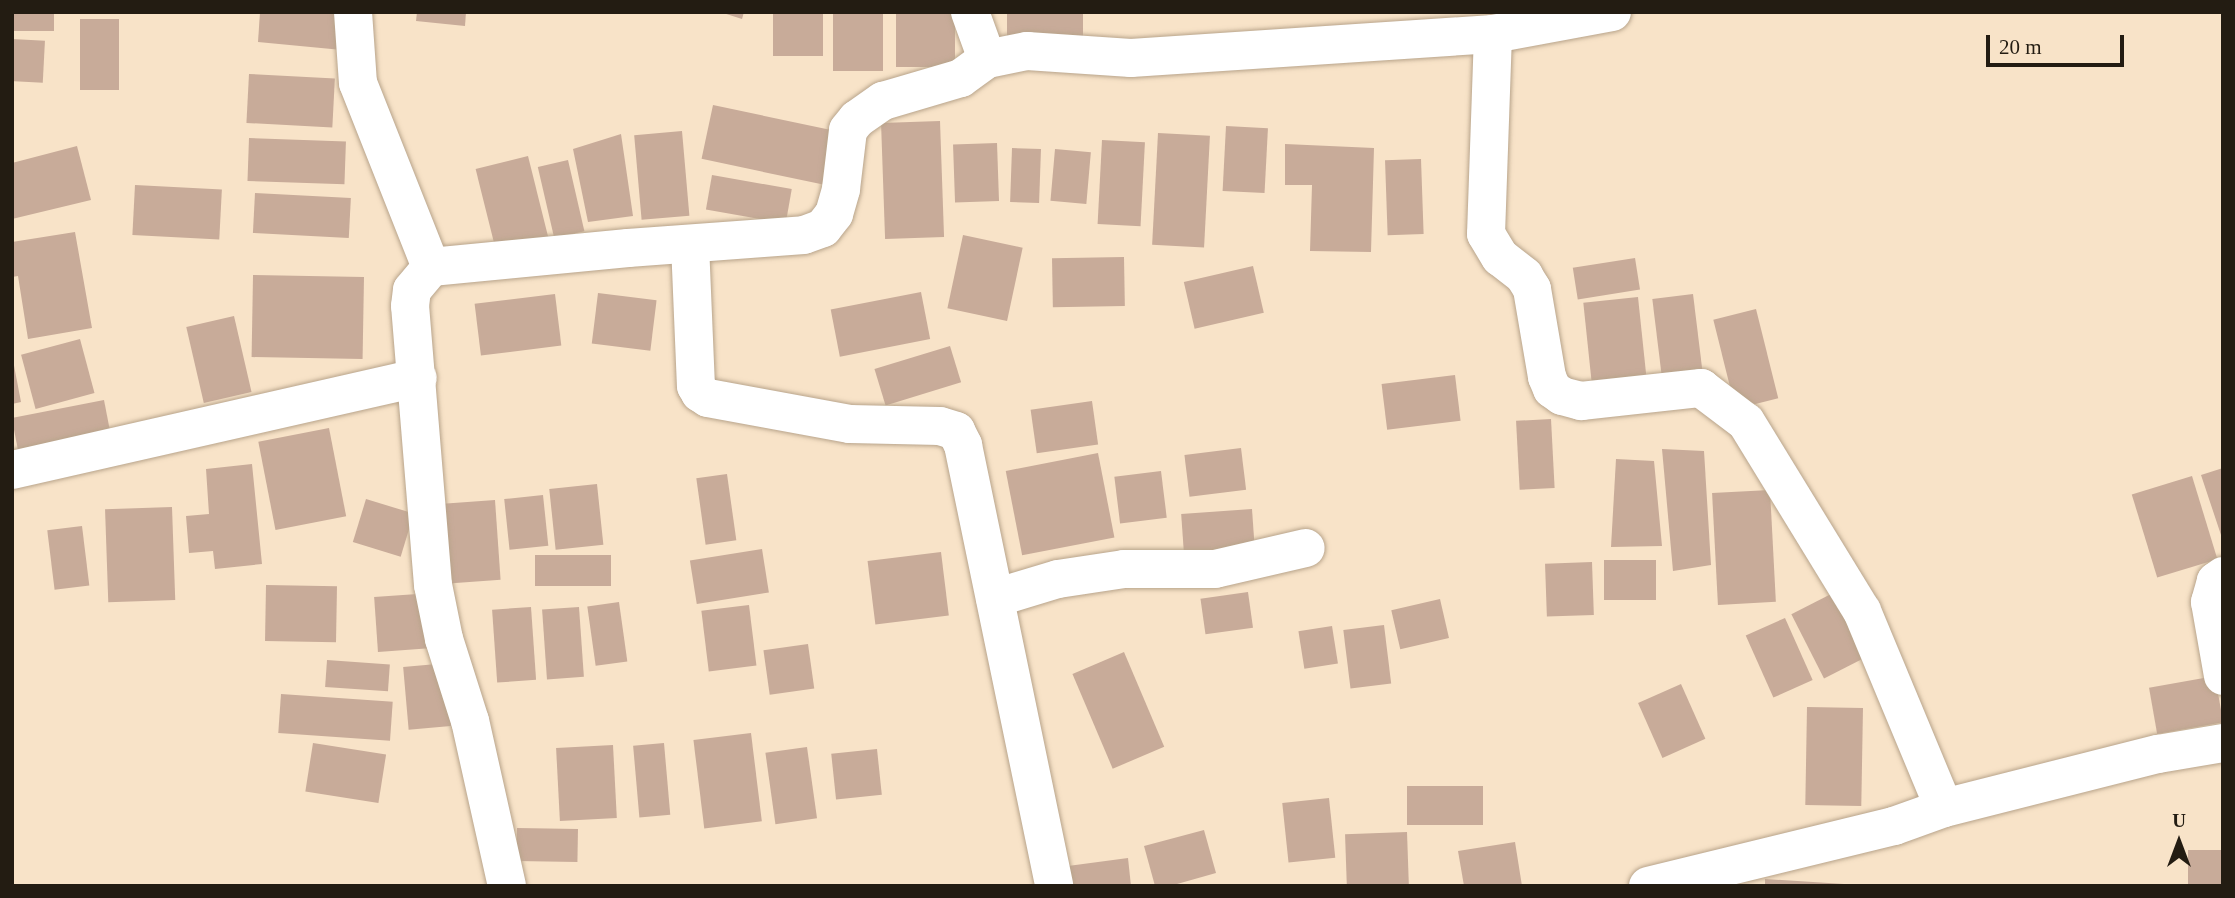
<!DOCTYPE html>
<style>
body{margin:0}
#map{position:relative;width:2235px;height:898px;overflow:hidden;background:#f8e3c8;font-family:"Times New Roman",serif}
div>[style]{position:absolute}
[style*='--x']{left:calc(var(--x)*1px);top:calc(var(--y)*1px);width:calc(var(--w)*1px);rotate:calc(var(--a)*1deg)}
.building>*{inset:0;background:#c8ab99;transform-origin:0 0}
.roads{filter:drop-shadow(0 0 2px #b8a48b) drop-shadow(0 0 2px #b8a48b)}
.minor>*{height:38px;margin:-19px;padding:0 19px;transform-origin:19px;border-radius:19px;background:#fff}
span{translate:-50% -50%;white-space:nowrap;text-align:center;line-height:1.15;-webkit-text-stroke:5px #f8e3c8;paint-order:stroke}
.frame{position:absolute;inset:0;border:14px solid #231c12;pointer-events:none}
.north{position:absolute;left:2144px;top:807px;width:70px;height:70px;-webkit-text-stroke:5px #f8e3c8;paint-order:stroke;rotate:0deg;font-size:19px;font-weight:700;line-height:28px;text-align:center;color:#231c12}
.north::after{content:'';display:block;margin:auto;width:24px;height:32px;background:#231c12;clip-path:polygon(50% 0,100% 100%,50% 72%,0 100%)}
.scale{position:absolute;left:1986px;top:35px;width:138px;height:32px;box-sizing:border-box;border:4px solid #231c12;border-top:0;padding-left:9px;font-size:21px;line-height:24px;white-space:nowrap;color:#231c12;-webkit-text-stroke:5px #f8e3c8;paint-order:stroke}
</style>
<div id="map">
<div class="building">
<div style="left:12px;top:12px;width:42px;height:19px"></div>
<div style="clip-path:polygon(260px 12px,346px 12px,342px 50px,258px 42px)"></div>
<div style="clip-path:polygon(417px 12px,466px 12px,465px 26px,416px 21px)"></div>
<div style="clip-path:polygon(720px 12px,744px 12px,742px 19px)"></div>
<div style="left:773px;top:12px;width:50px;height:44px"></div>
<div style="left:833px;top:12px;width:50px;height:59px"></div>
<div style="left:896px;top:12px;width:59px;height:55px"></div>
<div style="left:1007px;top:12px;width:76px;height:39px"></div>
<div style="left:80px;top:19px;width:39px;height:71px"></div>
<div style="left:12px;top:39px;width:33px;height:42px;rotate:3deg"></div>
<div style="left:249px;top:74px;width:86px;height:49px;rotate:3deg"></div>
<div style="left:713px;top:105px;width:123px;height:55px;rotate:12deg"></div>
<div style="left:940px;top:121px;width:116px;height:59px;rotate:88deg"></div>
<div style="left:1226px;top:126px;width:42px;height:65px;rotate:3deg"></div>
<div style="left:682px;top:131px;width:85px;height:48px;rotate:85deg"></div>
<div style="left:1158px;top:133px;width:52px;height:112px;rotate:3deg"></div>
<div style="clip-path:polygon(621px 134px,633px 216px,588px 222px,573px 149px)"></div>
<div style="left:249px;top:138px;width:97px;height:43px;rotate:2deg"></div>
<div style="left:1102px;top:140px;width:43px;height:84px;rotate:3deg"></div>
<div style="left:997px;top:143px;width:58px;height:44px;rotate:88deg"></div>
<div style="clip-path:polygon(1285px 144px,1374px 148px,1371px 252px,1310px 251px,1312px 185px,1285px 185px)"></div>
<div style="clip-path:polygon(77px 146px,91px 200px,12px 219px,12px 163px)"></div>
<div style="left:1012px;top:148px;width:29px;height:54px;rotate:2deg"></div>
<div style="left:1055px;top:149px;width:36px;height:52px;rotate:5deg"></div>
<div style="left:528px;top:156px;width:87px;height:54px;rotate:76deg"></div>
<div style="left:1421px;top:159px;width:75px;height:36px;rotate:88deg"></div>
<div style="left:568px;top:160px;width:73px;height:31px;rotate:77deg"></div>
<div style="left:712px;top:175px;width:81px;height:35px;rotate:10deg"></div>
<div style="left:135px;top:185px;width:87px;height:50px;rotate:3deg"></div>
<div style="left:255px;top:193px;width:96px;height:40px;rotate:3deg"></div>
<div style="clip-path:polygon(75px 232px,92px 328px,28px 339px,18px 276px,12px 277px,12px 242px)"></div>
<div style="left:963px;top:235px;width:61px;height:75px;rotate:12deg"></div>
<div style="left:1124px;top:257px;width:49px;height:72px;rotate:89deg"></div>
<div style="left:1635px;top:258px;width:32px;height:63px;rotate:81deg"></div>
<div style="left:1253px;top:266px;width:48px;height:71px;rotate:77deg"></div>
<div style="left:364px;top:277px;width:82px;height:111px;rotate:91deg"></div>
<div style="left:921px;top:292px;width:48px;height:92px;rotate:79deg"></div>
<div style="left:598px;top:293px;width:59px;height:51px;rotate:7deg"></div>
<div style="left:555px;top:294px;width:52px;height:81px;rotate:83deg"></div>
<div style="left:1693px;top:294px;width:79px;height:41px;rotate:83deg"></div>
<div style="left:1638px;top:297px;width:89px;height:55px;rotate:84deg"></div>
<div style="left:1756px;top:309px;width:92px;height:44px;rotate:76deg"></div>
<div style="left:234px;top:316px;width:78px;height:49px;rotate:77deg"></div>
<div style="left:80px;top:339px;width:56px;height:61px;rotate:75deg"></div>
<div style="left:950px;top:346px;width:38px;height:79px;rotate:73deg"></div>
<div style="clip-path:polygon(12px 355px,21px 402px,12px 404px)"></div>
<div style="left:1455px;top:375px;width:46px;height:74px;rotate:83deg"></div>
<div style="left:104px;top:400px;width:46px;height:94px;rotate:79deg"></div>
<div style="left:1092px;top:401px;width:44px;height:62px;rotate:82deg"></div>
<div style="left:1551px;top:419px;width:69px;height:35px;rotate:87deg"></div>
<div style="left:329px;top:428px;width:90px;height:72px;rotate:79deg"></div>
<div style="left:1241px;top:448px;width:42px;height:57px;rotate:83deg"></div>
<div style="clip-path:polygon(1662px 449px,1704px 451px,1711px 565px,1673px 571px)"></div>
<div style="left:1098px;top:453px;width:86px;height:94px;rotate:79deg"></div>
<div style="clip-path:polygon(1616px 459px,1654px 461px,1662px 546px,1611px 547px)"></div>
<div style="clip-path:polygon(252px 464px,262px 564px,215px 569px,213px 551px,189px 553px,186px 516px,209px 514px,206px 469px)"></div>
<div style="clip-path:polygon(2223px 468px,2223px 538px,2222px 538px,2201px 475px)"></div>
<div style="left:1161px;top:471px;width:47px;height:47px;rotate:83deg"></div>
<div style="left:727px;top:474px;width:67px;height:31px;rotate:82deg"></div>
<div style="left:2192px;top:476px;width:87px;height:63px;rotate:73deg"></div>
<div style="left:597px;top:484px;width:61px;height:48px;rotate:84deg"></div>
<div style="left:1770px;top:490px;width:112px;height:58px;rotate:87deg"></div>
<div style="left:543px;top:495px;width:51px;height:39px;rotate:84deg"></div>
<div style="left:366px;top:499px;width:50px;height:45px;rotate:17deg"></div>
<div style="left:495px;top:500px;width:80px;height:52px;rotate:86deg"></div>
<div style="left:172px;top:507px;width:93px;height:67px;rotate:88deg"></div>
<div style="left:1252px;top:509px;width:42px;height:71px;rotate:86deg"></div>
<div style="left:82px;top:526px;width:60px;height:35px;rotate:83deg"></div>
<div style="left:762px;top:549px;width:44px;height:73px;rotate:81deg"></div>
<div style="left:941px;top:552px;width:64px;height:74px;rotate:83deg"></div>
<div style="left:535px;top:555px;width:76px;height:31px"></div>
<div style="left:1604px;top:560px;width:52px;height:40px"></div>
<div style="left:1592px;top:562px;width:53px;height:47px;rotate:88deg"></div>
<div style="left:266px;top:585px;width:71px;height:56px;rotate:1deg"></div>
<div style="left:1248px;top:592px;width:36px;height:48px;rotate:82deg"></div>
<div style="left:1835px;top:592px;width:72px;height:49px;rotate:63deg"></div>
<div style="left:432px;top:593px;width:55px;height:58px;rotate:86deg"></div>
<div style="left:1440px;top:599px;width:40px;height:50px;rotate:77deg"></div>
<div style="left:619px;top:602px;width:60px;height:32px;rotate:82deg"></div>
<div style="left:749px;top:605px;width:61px;height:48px;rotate:83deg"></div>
<div style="left:531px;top:607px;width:73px;height:39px;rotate:86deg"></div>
<div style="left:579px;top:607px;width:70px;height:37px;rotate:86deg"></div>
<div style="left:1785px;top:618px;width:68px;height:43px;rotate:66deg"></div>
<div style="left:1384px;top:625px;width:59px;height:41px;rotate:83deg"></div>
<div style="left:1332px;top:626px;width:38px;height:34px;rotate:81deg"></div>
<div style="left:808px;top:644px;width:45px;height:45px;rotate:82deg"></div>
<div style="left:1124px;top:652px;width:103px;height:56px;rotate:67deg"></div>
<div style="left:327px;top:660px;width:63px;height:27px;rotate:4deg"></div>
<div style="left:448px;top:663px;width:63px;height:45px;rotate:85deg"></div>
<div style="left:2215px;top:676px;width:47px;height:67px;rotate:80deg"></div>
<div style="left:1681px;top:684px;width:60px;height:47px;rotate:66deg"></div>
<div style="left:281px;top:694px;width:112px;height:39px;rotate:4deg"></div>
<div style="left:1807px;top:707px;width:56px;height:98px;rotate:1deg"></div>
<div style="left:751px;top:733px;width:89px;height:58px;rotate:83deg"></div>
<div style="left:313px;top:743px;width:74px;height:49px;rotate:9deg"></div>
<div style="left:664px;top:743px;width:72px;height:31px;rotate:85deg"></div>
<div style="left:613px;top:745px;width:73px;height:57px;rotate:87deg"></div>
<div style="left:807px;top:747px;width:72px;height:42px;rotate:82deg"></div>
<div style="left:877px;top:749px;width:46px;height:46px;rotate:84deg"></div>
<div style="left:1483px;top:786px;width:39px;height:76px;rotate:90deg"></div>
<div style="left:1329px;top:798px;width:60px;height:47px;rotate:84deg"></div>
<div style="left:517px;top:828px;width:61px;height:33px;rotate:1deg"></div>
<div style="clip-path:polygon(1204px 830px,1216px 873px,1170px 886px,1155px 886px,1144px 846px)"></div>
<div style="left:1407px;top:832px;width:54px;height:62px;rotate:88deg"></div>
<div style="clip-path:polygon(1515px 842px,1522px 886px,1464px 886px,1458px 851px)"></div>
<div style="left:2223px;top:850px;width:36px;height:35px;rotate:90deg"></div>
<div style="clip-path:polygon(1128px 858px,1131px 886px,1070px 886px,1068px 866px)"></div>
<div style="clip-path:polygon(1765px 879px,1844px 884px,1844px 886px,1765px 886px)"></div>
</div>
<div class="roads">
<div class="minor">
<div style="--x:353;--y:12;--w:71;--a:86"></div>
<div style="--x:358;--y:83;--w:198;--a:68.4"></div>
<div style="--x:970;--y:12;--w:50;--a:70.1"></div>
<div style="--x:987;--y:59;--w:41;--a:-11.3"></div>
<div style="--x:1027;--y:51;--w:104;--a:3.9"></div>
<div style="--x:1131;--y:58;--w:363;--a:-3.8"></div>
<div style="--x:1493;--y:34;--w:121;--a:-10.5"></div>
<div style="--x:1493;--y:34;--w:200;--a:92"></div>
<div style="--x:1486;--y:234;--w:27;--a:59"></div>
<div style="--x:1500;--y:257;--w:31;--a:38"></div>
<div style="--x:1524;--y:276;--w:15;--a:58"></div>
<div style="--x:1532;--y:289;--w:89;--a:80.3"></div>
<div style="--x:1547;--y:377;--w:13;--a:67"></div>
<div style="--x:1552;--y:389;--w:12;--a:35"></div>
<div style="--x:1562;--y:396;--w:20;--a:15"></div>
<div style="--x:1581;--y:401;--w:121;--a:-6.2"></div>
<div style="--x:1701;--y:388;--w:56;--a:37.1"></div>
<div style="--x:1746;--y:422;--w:222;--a:58.5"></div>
<div style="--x:1862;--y:611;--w:213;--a:67.4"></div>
<div style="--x:690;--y:244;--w:142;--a:87.6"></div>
<div style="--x:696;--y:386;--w:8;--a:60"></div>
<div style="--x:700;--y:393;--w:9;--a:32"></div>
<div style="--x:708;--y:398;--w:144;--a:10.4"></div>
<div style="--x:850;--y:424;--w:90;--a:1.3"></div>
<div style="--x:940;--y:426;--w:17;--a:17"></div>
<div style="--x:956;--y:431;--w:16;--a:63"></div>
<div style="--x:963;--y:445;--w:450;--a:78.3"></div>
<div style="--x:12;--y:470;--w:416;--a:-12.8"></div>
<div style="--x:2223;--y:576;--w:9;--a:144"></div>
<div style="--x:2216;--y:581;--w:22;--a:106"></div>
<div style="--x:2210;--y:602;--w:75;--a:80"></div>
<div style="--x:995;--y:598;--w:66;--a:-16.8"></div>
<div style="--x:1058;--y:579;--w:67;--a:-8.6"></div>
<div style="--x:1124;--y:569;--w:91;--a:0"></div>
<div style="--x:1215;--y:569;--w:93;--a:-13"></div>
<div style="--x:507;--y:886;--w:169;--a:-102.6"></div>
<div style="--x:470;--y:721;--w:86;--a:-107.6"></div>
<div style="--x:444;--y:639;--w:55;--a:-101.5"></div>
<div style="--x:433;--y:585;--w:280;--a:-94.7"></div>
<div style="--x:410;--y:306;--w:16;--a:-83"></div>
<div style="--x:412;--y:290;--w:30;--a:-50"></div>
<div style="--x:431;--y:267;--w:198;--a:-5.5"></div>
<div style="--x:628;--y:248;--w:176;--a:-4.2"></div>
<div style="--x:804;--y:235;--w:20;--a:-20"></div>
<div style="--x:823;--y:228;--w:18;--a:-52"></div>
<div style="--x:834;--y:214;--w:26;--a:-74"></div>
<div style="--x:841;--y:189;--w:59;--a:-83.2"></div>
<div style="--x:848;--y:130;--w:14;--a:-51"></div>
<div style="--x:857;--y:119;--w:32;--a:-35"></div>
<div style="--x:883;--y:101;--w:81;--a:-16.4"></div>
<div style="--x:961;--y:78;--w:32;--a:-36"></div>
<div style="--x:1648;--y:886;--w:253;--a:-13.7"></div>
<div style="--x:1894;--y:826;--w:53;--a:-19.8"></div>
<div style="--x:1944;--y:808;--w:221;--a:-14.2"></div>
<div style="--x:2158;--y:754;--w:66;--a:-9.6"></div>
</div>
</div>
<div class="frame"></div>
<div class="north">U</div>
<div class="scale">20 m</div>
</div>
